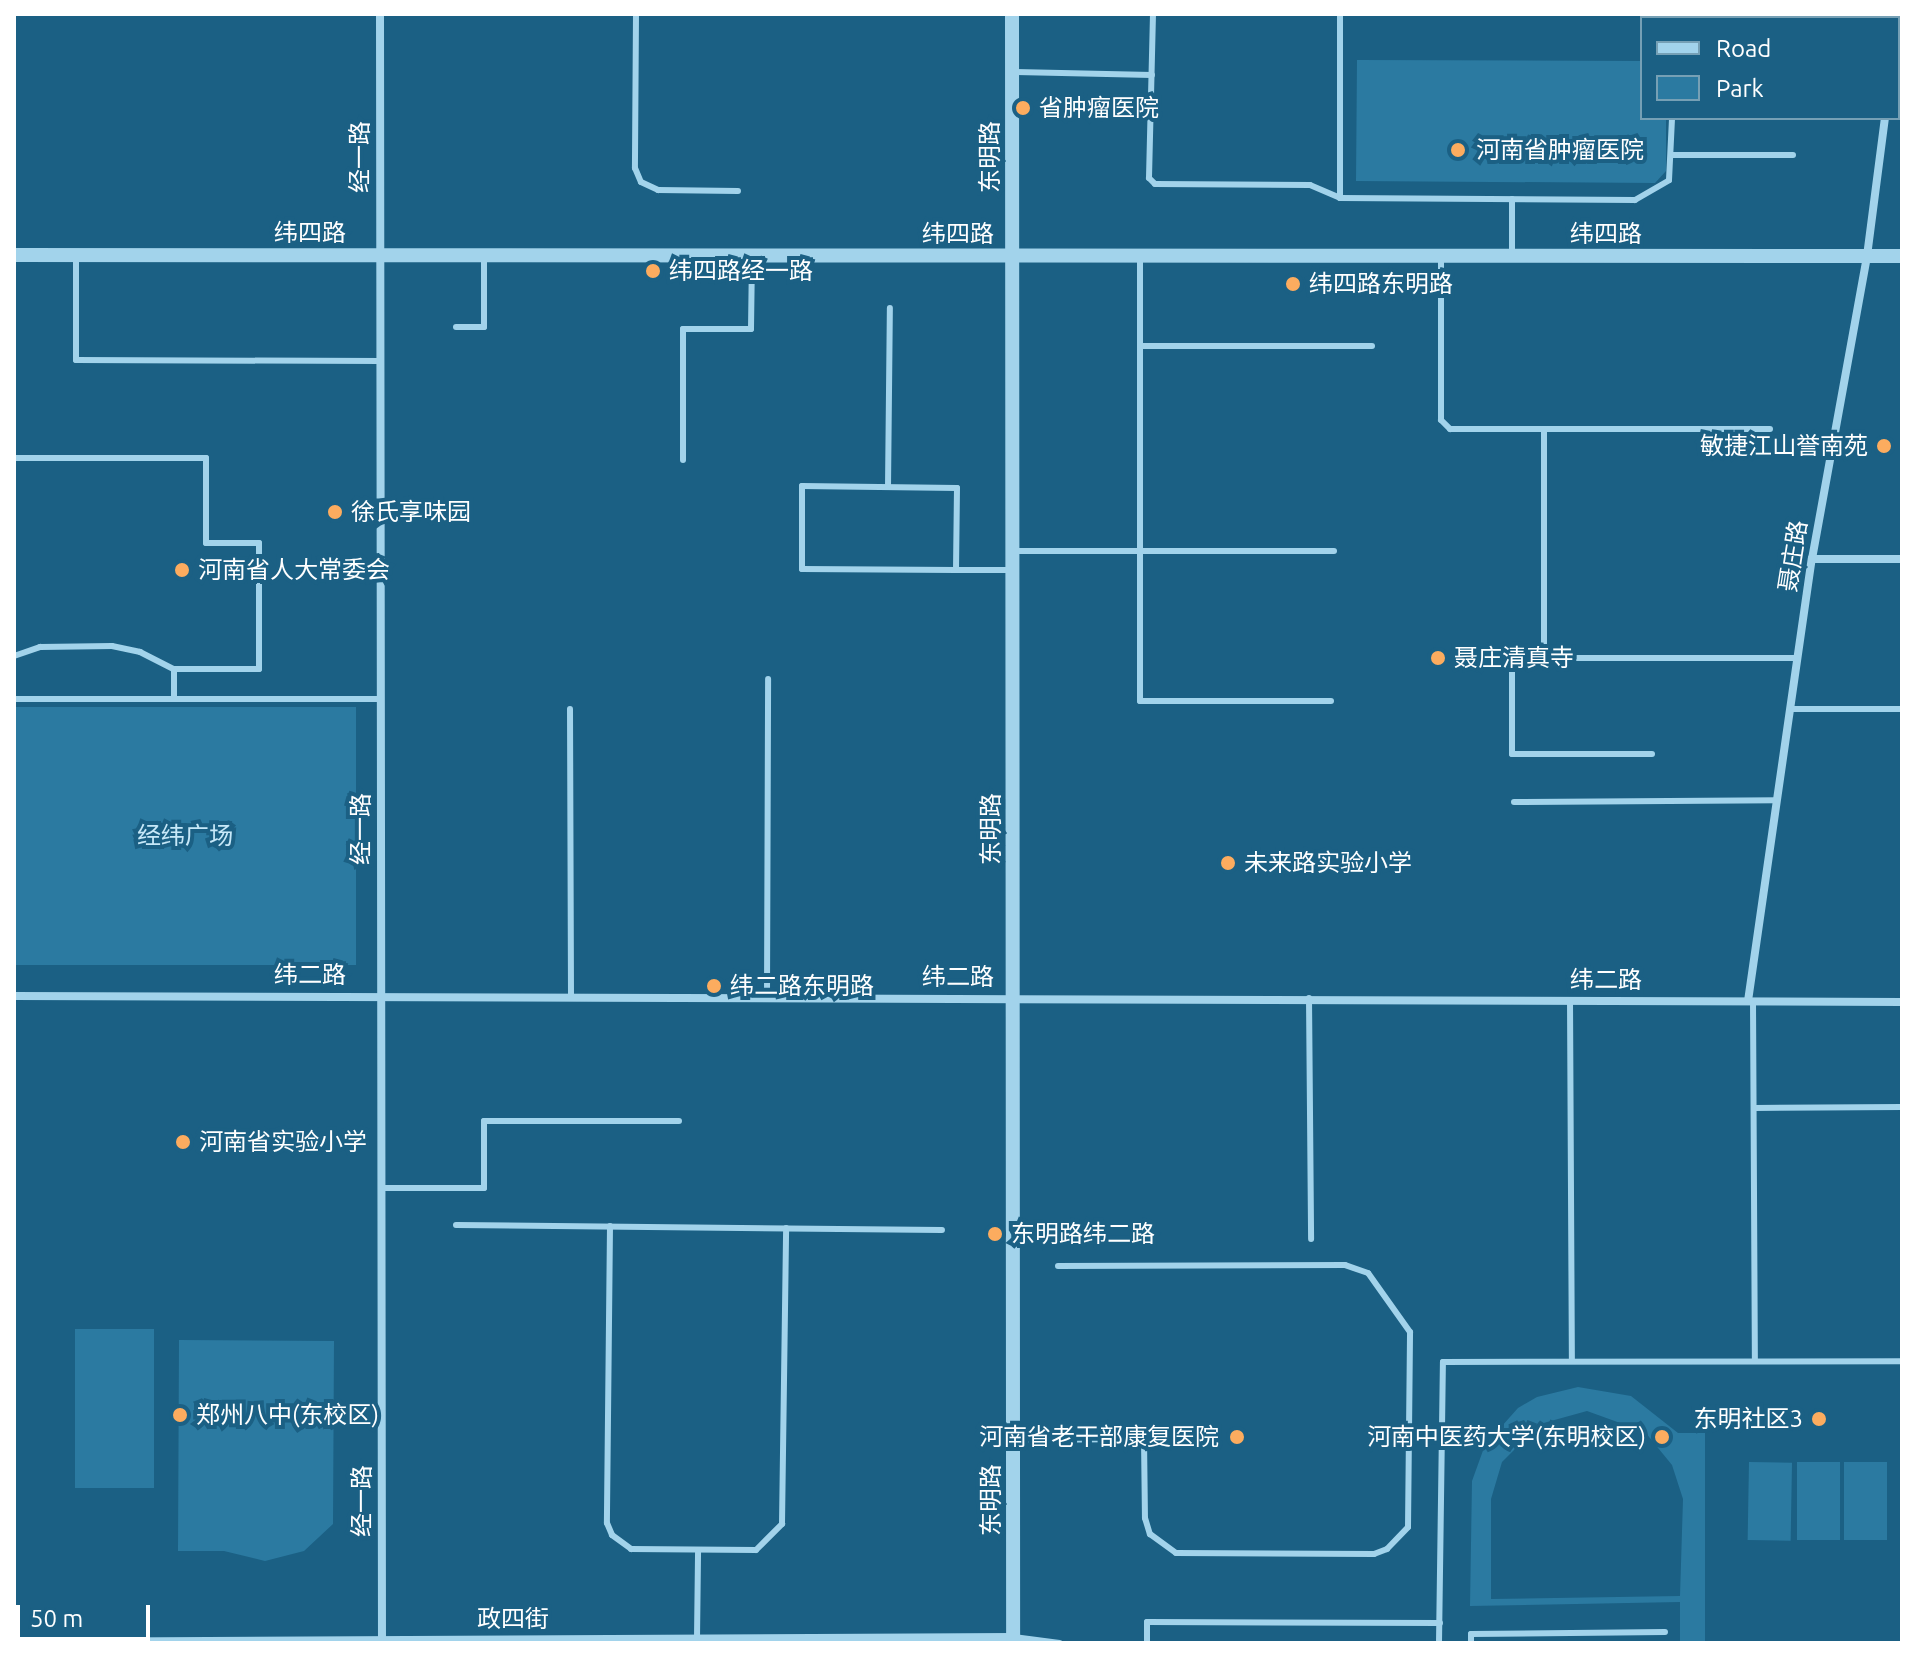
<!DOCTYPE html>
<meta charset="utf-8">
<style>
body{margin:0}
#map{position:relative;width:1916px;height:1657px;overflow:hidden;background:#1b6084;font-family:Ubuntu,"Noto Sans SC",sans-serif}
div>[style]{position:absolute}
[style*='--x']{left:calc(var(--x)*1px);top:calc(var(--y)*1px);width:calc(var(--w)*1px);rotate:calc(var(--a)*1deg)}
.green>*{inset:0;background:#2b7aa1;transform-origin:0 0}
.service>*{height:6px;margin:-3px;padding:0 3px;transform-origin:3px;border-radius:3px;background:#a2d3eb}
.minor>*{height:8px;margin:-4px;padding:0 4px;transform-origin:4px;border-radius:4px;background:#a2d3eb}
.tertiary>*{height:14px;margin:-7px;padding:0 7px;transform-origin:7px;border-radius:7px;background:#a2d3eb}
.dots>*{width:22px;height:22px;translate:-50% -50%;box-sizing:border-box;border:4px solid #1b6084;border-radius:50%}
span{translate:-50% -50%;white-space:nowrap;text-align:center;line-height:1.15;-webkit-text-stroke:8px #1b6084;paint-order:stroke}
.poi-label{font-size:24px;color:#fff}
.left{translate:0 -50%;text-align:left}
.right{translate:-100% -50%;text-align:right}
.street-label{font-size:24px;color:#fff}
.park-label{font-size:24px;color:#c7e8f8}
.frame{position:absolute;inset:0;border:16px solid #fff;pointer-events:none}
.legend{position:absolute;left:1640px;top:16px;width:260px;height:104px;box-sizing:border-box;background:#1b6084;border:2px solid #76a0b5;margin:0;padding:10px 14px;list-style:none;font-size:24px;color:#fff}
.legend li{display:flex;align-items:center;gap:16px;height:40px}
.legend b{width:40px;border:2px solid #76a0b5}
.scale{position:absolute;left:16px;top:1605px;width:134px;height:36px;box-sizing:border-box;border:4px solid #fff;border-top:0;padding-left:10px;font-size:24px;line-height:28px;white-space:nowrap;color:#fff;-webkit-text-stroke:6px #1b6084;paint-order:stroke}
</style>
<div id="map">
<div class="green">
<div style="clip-path:polygon(1357px 60px,1642px 61px,1642px 118px,1666px 118px,1666px 171px,1655px 183px,1356px 181px)"></div>
<div style="left:14px;top:707px;width:342px;height:258px"></div>
<div style="left:75px;top:1329px;width:79px;height:159px"></div>
<div style="clip-path:polygon(179px 1340px,334px 1341px,333px 1524px,304px 1551px,265px 1561px,224px 1551px,178px 1551px)"></div>
<div style="clip-path:polygon(evenodd,1578px 1387px,1631px 1396px,1678px 1433px,1705px 1433px,1705px 1643px,1680px 1643px,1680px 1602px,1470px 1606px,1472px 1481px,1485px 1445px,1518px 1408px,1537px 1397px,1578px 1387px,1587px 1411px,1645px 1432px,1672px 1465px,1683px 1499px,1680px 1596px,1491px 1599px,1491px 1499px,1502px 1462px,1540px 1424px,1587px 1411px)"></div>
<div style="left:1749px;top:1462px;width:43px;height:78px;rotate:1deg"></div>
<div style="left:1797px;top:1462px;width:43px;height:78px"></div>
<div style="left:1844px;top:1462px;width:43px;height:78px"></div>
</div>
<div class="service">
<div style="--x:636;--y:14;--w:154;--a:90.4"></div>
<div style="--x:635;--y:168;--w:15;--a:67"></div>
<div style="--x:641;--y:182;--w:19;--a:25"></div>
<div style="--x:658;--y:190;--w:80;--a:0.7"></div>
<div style="--x:1153;--y:14;--w:164;--a:91.4"></div>
<div style="--x:1149;--y:178;--w:8;--a:45"></div>
<div style="--x:1155;--y:184;--w:155;--a:0.4"></div>
<div style="--x:1310;--y:185;--w:33;--a:23"></div>
<div style="--x:1340;--y:198;--w:295;--a:0.4"></div>
<div style="--x:1635;--y:200;--w:39;--a:-30"></div>
<div style="--x:1669;--y:180;--w:62;--a:-87.2"></div>
<div style="--x:1673;--y:18;--w:4;--a:-90"></div>
<div style="--x:1012;--y:72;--w:140;--a:1.2"></div>
<div style="--x:1672;--y:155;--w:121;--a:0"></div>
<div style="--x:1340;--y:198;--w:184;--a:-90"></div>
<div style="--x:76;--y:255;--w:105;--a:90"></div>
<div style="--x:76;--y:360;--w:305;--a:0.2"></div>
<div style="--x:1512;--y:255;--w:56;--a:-90"></div>
<div style="--x:1140;--y:256;--w:445;--a:90"></div>
<div style="--x:1140;--y:701;--w:191;--a:0"></div>
<div style="--x:1441;--y:256;--w:164;--a:90"></div>
<div style="--x:1441;--y:420;--w:13;--a:45"></div>
<div style="--x:1450;--y:429;--w:320;--a:0"></div>
<div style="--x:456;--y:327;--w:28;--a:0"></div>
<div style="--x:484;--y:327;--w:71;--a:-90"></div>
<div style="--x:1140;--y:346;--w:232;--a:0"></div>
<div style="--x:1544;--y:429;--w:229;--a:90"></div>
<div style="--x:1544;--y:658;--w:32;--a:180"></div>
<div style="--x:1512;--y:658;--w:96;--a:90"></div>
<div style="--x:1512;--y:754;--w:140;--a:0"></div>
<div style="--x:14;--y:458;--w:192;--a:0"></div>
<div style="--x:206;--y:458;--w:85;--a:90"></div>
<div style="--x:206;--y:543;--w:53;--a:0"></div>
<div style="--x:259;--y:543;--w:126;--a:90"></div>
<div style="--x:259;--y:669;--w:85;--a:180"></div>
<div style="--x:174;--y:669;--w:30;--a:90"></div>
<div style="--x:683;--y:460;--w:131;--a:-90"></div>
<div style="--x:683;--y:329;--w:68;--a:0"></div>
<div style="--x:751;--y:329;--w:73;--a:-89.2"></div>
<div style="--x:802;--y:486;--w:155;--a:0.7"></div>
<div style="--x:957;--y:488;--w:82;--a:90.7"></div>
<div style="--x:956;--y:570;--w:154;--a:-179.6"></div>
<div style="--x:802;--y:569;--w:83;--a:-90"></div>
<div style="--x:888;--y:487;--w:179;--a:-89.4"></div>
<div style="--x:1013;--y:551;--w:321;--a:0"></div>
<div style="--x:956;--y:570;--w:57;--a:0"></div>
<div style="--x:14;--y:656;--w:28;--a:-19"></div>
<div style="--x:40;--y:647;--w:72;--a:-0.8"></div>
<div style="--x:112;--y:646;--w:29;--a:12"></div>
<div style="--x:140;--y:652;--w:38;--a:27"></div>
<div style="--x:1544;--y:658;--w:254;--a:0"></div>
<div style="--x:14;--y:699;--w:367;--a:0"></div>
<div style="--x:570;--y:709;--w:286;--a:89.8"></div>
<div style="--x:1791;--y:709;--w:111;--a:0"></div>
<div style="--x:1514;--y:802;--w:263;--a:-0.4"></div>
<div style="--x:767;--y:995;--w:316;--a:-89.8"></div>
<div style="--x:1309;--y:998;--w:241;--a:89.5"></div>
<div style="--x:1570;--y:1000;--w:361;--a:89.7"></div>
<div style="--x:1753;--y:1001;--w:360;--a:89.7"></div>
<div style="--x:1754;--y:1108;--w:148;--a:-0.4"></div>
<div style="--x:382;--y:1188;--w:102;--a:0"></div>
<div style="--x:484;--y:1188;--w:67;--a:-90"></div>
<div style="--x:484;--y:1121;--w:195;--a:0"></div>
<div style="--x:456;--y:1225;--w:486;--a:0.6"></div>
<div style="--x:610;--y:1226;--w:297;--a:90.6"></div>
<div style="--x:607;--y:1523;--w:13;--a:67"></div>
<div style="--x:612;--y:1535;--w:24;--a:36"></div>
<div style="--x:631;--y:1549;--w:125;--a:0.5"></div>
<div style="--x:756;--y:1550;--w:37;--a:-45"></div>
<div style="--x:782;--y:1524;--w:296;--a:-89.2"></div>
<div style="--x:1013;--y:1440;--w:131;--a:-0.4"></div>
<div style="--x:1144;--y:1439;--w:79;--a:89.3"></div>
<div style="--x:1145;--y:1518;--w:17;--a:73"></div>
<div style="--x:1150;--y:1534;--w:32;--a:36"></div>
<div style="--x:1176;--y:1553;--w:198;--a:0.3"></div>
<div style="--x:1374;--y:1554;--w:14;--a:-21"></div>
<div style="--x:1387;--y:1549;--w:30;--a:-46"></div>
<div style="--x:1408;--y:1527;--w:195;--a:-89.4"></div>
<div style="--x:1410;--y:1332;--w:72;--a:-125.4"></div>
<div style="--x:1368;--y:1273;--w:24;--a:-161"></div>
<div style="--x:1345;--y:1265;--w:287;--a:179.8"></div>
<div style="--x:1013;--y:1637;--w:47;--a:7.3"></div>
<div style="--x:697;--y:1638;--w:88;--a:-89.3"></div>
<div style="--x:1147;--y:1643;--w:21;--a:-90"></div>
<div style="--x:1147;--y:1622;--w:293;--a:0.2"></div>
<div style="--x:1439;--y:1643;--w:281;--a:-89.2"></div>
<div style="--x:1443;--y:1362;--w:459;--a:-0.1"></div>
<div style="--x:1471;--y:1643;--w:9;--a:-90"></div>
<div style="--x:1471;--y:1634;--w:194;--a:-0.6"></div>
</div>
<div class="minor">
<div style="--x:380;--y:14;--w:1629;--a:89.93"></div>
<div style="--x:1898;--y:18;--w:4;--a:-76"></div>
<div style="--x:1812;--y:559;--w:90;--a:0"></div>
<div style="--x:14;--y:996;--w:1888;--a:0.18"></div>
<div style="--x:1748;--y:1001;--w:447;--a:-81.8"></div>
<div style="--x:1812;--y:559;--w:308;--a:-79.7"></div>
<div style="--x:1867;--y:256;--w:139;--a:-82.6"></div>
<div style="--x:14;--y:1642;--w:999;--a:-0.29"></div>
</div>
<div class="tertiary">
<div style="--x:1012;--y:14;--w:1629;--a:89.96"></div>
<div style="--x:14;--y:255;--w:1888;--a:0.03"></div>
</div>
<div class="dots">
<div style="left:1023px;top:108px;background:#fcac5f"></div>
<div style="left:1458px;top:150px;background:#fcac5f"></div>
<div style="left:653px;top:271px;background:#fcac5f"></div>
<div style="left:1293px;top:284px;background:#fcac5f"></div>
<div style="left:1884px;top:446px;background:#fcac5f"></div>
<div style="left:335px;top:512px;background:#fcac5f"></div>
<div style="left:182px;top:570px;background:#fcac5f"></div>
<div style="left:1438px;top:658px;background:#fcac5f"></div>
<div style="left:1228px;top:863px;background:#fcac5f"></div>
<div style="left:714px;top:986px;background:#fcac5f"></div>
<div style="left:183px;top:1142px;background:#fcac5f"></div>
<div style="left:995px;top:1234px;background:#fcac5f"></div>
<div style="left:180px;top:1415px;background:#fcac5f"></div>
<div style="left:1819px;top:1419px;background:#fcac5f"></div>
<div style="left:1237px;top:1437px;background:#fcac5f"></div>
<div style="left:1662px;top:1437px;background:#fcac5f"></div>
</div>
<div class="poi-label">
<span class="left" style="left:1039px;top:108px">省肿瘤医院</span>
<span class="left" style="left:1476px;top:150px">河南省肿瘤医院</span>
<span class="left" style="left:669px;top:271px">纬四路经一路</span>
<span class="left" style="left:1309px;top:284px">纬四路东明路</span>
<span class="right" style="left:1868px;top:446px">敏捷江山誉南苑</span>
<span class="left" style="left:351px;top:512px">徐氏享味园</span>
<span class="left" style="left:198px;top:570px">河南省人大常委会</span>
<span class="left" style="left:1454px;top:658px">聂庄清真寺</span>
<span class="left" style="left:1244px;top:863px">未来路实验小学</span>
<span class="left" style="left:730px;top:986px">纬二路东明路</span>
<span class="left" style="left:199px;top:1142px">河南省实验小学</span>
<span class="left" style="left:1011px;top:1234px">东明路纬二路</span>
<span class="left" style="left:196px;top:1415px">郑州八中(东校区)</span>
<span class="right" style="left:1803px;top:1419px">东明社区3</span>
<span class="right" style="left:1219px;top:1437px">河南省老干部康复医院</span>
<span class="right" style="left:1646px;top:1437px">河南中医药大学(东明校区)</span>
</div>
<div class="street-label">
<span style="left:360px;top:157px;rotate:-90deg">经一路</span>
<span style="left:990px;top:157px;rotate:-90deg">东明路</span>
<span style="left:310px;top:233px">纬四路</span>
<span style="left:958px;top:234px">纬四路</span>
<span style="left:1606px;top:234px">纬四路</span>
<span style="left:1793px;top:556px;rotate:-81deg">聂庄路</span>
<span style="left:361px;top:829px;rotate:-90deg">经一路</span>
<span style="left:991px;top:829px;rotate:-90deg">东明路</span>
<span style="left:310px;top:975px">纬二路</span>
<span style="left:958px;top:977px">纬二路</span>
<span style="left:1606px;top:980px">纬二路</span>
<span style="left:991px;top:1500px;rotate:-90deg">东明路</span>
<span style="left:362px;top:1501px;rotate:-90deg">经一路</span>
<span style="left:513px;top:1619px">政四街</span>
</div>
<div class="park-label">
<span style="left:185px;top:836px">经纬广场</span>
</div>
<div class="frame"></div>
<ul class="legend">
<li><b style="height:10px;background:#a2d3eb"></b>Road</li>
<li><b style="height:22px;background:#2b7aa1"></b>Park</li>
</ul>
<div class="scale">50 m</div>
</div>
